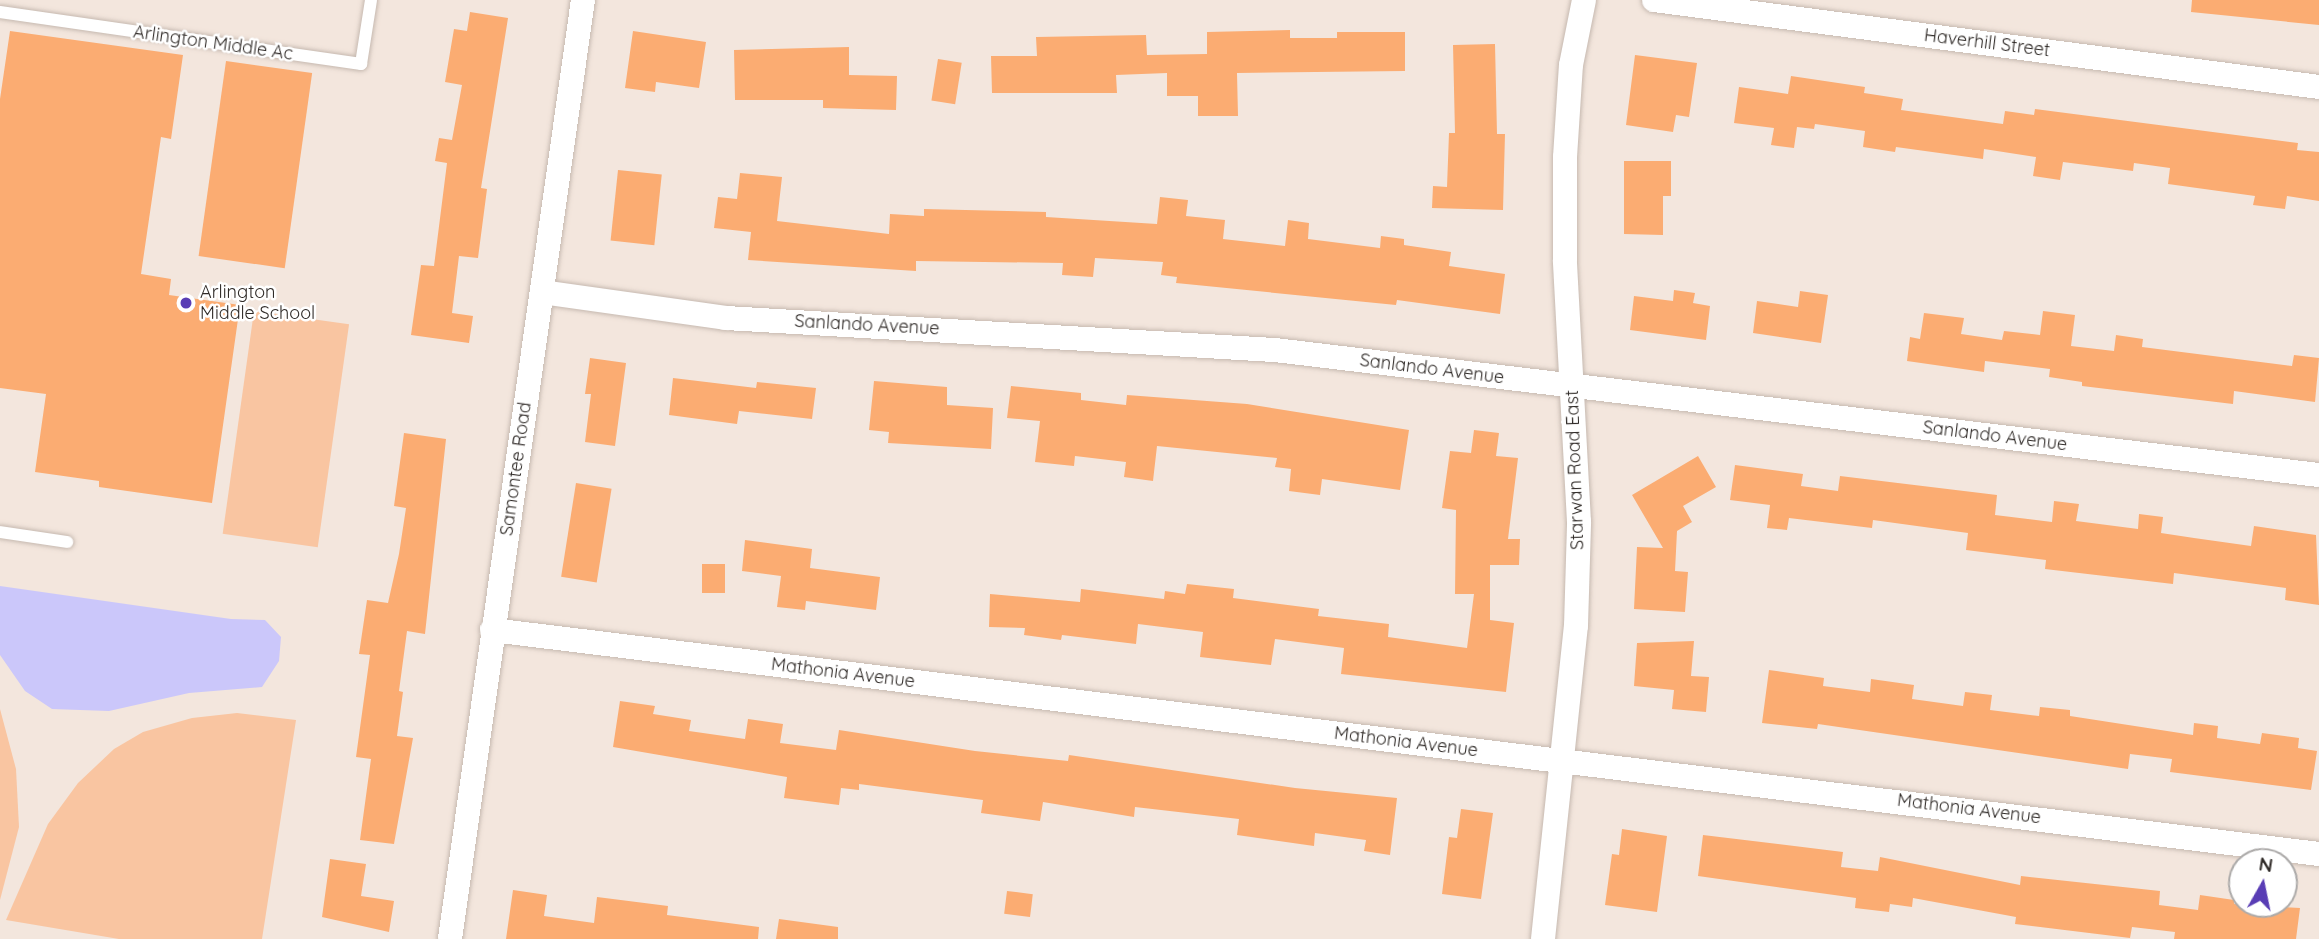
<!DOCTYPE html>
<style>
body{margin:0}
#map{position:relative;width:2319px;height:939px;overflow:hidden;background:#f3e6dd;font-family:Quicksand,sans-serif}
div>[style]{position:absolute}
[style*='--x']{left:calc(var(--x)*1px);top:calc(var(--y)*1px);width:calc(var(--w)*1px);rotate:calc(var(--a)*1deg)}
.green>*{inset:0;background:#f9c5a1;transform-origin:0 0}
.water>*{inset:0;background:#cbc7fa}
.building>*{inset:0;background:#fbac72;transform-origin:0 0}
.roads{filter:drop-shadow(0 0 2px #c6b9b0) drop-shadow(0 0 2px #c6b9b0)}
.service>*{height:12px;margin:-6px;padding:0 6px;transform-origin:6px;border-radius:6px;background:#fff}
.minor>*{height:24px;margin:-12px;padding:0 12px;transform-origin:12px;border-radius:12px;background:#fff}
.dots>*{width:19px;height:19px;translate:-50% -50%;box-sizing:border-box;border:4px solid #fff;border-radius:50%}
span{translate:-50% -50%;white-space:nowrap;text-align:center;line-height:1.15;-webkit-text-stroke:5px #fff;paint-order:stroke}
.street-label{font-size:18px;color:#2f2a27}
.poi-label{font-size:18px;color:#2f2a27}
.left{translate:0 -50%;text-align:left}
.north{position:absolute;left:2228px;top:848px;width:70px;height:70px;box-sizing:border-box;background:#fff;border:2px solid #acaaa9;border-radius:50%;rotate:9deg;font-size:19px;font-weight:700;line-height:28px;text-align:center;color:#2f2a27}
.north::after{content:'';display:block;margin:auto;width:24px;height:32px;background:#593db5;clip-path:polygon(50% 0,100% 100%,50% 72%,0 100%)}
</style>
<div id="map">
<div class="green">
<div style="left:254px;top:311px;width:96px;height:225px;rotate:8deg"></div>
<div style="clip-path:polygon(0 709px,16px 769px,19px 827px,0 900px)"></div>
<div style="clip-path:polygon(237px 713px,296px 720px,262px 939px,119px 939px,6px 920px,48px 824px,78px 783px,114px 749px,143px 732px,192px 718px)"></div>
</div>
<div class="water">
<div style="clip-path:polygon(0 586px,231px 619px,265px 620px,281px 637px,279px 661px,262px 687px,189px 693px,109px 711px,52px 709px,25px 691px,0 655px)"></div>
</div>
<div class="building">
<div style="clip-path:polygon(2192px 0,2319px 0,2319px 25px,2191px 12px)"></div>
<div style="clip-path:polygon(470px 12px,508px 18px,481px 188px,487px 189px,478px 258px,459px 256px,452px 313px,473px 316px,469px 343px,411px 335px,421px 265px,434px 266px,447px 163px,435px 161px,439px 138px,452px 140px,462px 85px,445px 82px,454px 29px,467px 31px)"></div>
<div style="clip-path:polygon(1290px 30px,1290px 38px,1337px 38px,1337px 32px,1405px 32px,1405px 71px,1237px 73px,1238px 116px,1198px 116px,1198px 96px,1167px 96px,1167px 73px,1116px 75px,1117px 93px,992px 93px,991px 56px,1037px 56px,1036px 37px,1146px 35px,1147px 55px,1207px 54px,1207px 32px)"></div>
<div style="clip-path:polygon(10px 31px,183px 55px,171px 139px,161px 137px,141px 274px,171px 279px,169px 295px,240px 305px,212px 503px,99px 487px,99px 481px,35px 472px,46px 394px,0 388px,0 99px)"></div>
<div style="clip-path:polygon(633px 31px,706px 42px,699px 88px,656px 82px,655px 92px,625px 88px)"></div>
<div style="clip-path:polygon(1495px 44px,1497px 134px,1505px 134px,1503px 210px,1432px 208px,1433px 186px,1447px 187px,1449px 133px,1455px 133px,1453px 45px)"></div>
<div style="clip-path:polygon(849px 47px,849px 75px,897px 76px,896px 110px,823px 108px,823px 100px,735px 100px,734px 50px)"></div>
<div style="clip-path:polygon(1635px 55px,1697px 63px,1689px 117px,1676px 115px,1673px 132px,1626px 125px)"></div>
<div style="left:938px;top:59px;width:24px;height:42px;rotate:9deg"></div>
<div style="left:226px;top:61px;width:87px;height:197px;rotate:8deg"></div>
<div style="clip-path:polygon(1791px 76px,1865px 87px,1864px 93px,1903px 99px,1901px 110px,2003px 124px,2005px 111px,2034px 115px,2035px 109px,2298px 143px,2297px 150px,2319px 152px,2319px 201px,2287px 196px,2285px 209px,2253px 205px,2255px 196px,2168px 184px,2170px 168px,2134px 163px,2133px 171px,2063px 162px,2060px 180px,2033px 176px,2036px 157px,1984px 149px,1983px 159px,1896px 147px,1895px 152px,1863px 147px,1865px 131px,1815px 124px,1814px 129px,1797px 127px,1794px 148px,1771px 145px,1774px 128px,1734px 123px,1739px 87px,1788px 94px)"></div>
<div style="clip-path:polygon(1624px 161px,1671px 161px,1671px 196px,1663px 196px,1663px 235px,1624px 234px)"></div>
<div style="left:618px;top:170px;width:44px;height:71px;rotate:6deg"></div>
<div style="clip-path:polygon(740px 173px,782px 177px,777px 221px,889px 234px,890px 214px,924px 216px,924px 209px,1046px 212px,1046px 217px,1157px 224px,1160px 197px,1188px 200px,1186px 216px,1225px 220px,1223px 239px,1285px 246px,1288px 220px,1309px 223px,1308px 239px,1380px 248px,1381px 236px,1404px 239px,1404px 245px,1451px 252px,1449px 266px,1505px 274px,1500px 314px,1397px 300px,1396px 305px,1176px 283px,1177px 277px,1161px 275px,1163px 262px,1095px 258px,1093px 277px,1062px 275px,1063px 263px,916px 261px,916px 271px,748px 260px,751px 232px,714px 228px,718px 197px,737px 199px)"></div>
<div style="clip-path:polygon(1674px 290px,1695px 293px,1693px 303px,1710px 306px,1706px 340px,1630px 330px,1634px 296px,1673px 301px)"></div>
<div style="clip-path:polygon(1800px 291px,1828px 295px,1821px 343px,1753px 333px,1757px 301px,1798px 307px)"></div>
<div style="clip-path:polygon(2043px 311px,2075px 315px,2071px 346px,2114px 351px,2116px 335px,2143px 339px,2142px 347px,2292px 366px,2294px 355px,2319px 358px,2315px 402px,2234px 391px,2233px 404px,2082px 386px,2082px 382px,2049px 377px,2050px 369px,1985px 361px,1984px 372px,1907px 361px,1910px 337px,1920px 339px,1924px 313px,1964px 318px,1961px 334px,2002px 340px,2004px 331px,2040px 335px)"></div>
<div style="clip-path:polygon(590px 358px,626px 363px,615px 446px,585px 442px,591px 394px,585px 394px)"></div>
<div style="clip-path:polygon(673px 378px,756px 388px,757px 382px,816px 388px,812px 419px,739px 411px,737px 424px,669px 415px)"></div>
<div style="clip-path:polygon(874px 381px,947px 387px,947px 405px,993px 408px,991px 449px,888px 443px,889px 432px,869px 430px)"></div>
<div style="clip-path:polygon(1011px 386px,1081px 393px,1081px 400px,1126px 405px,1127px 395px,1247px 404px,1409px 430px,1400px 490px,1322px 479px,1320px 495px,1289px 491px,1291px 469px,1275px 467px,1277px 458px,1157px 446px,1153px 481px,1124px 477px,1126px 462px,1075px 456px,1074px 466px,1035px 462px,1040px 421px,1007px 418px)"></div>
<div style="clip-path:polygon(1474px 430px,1499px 433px,1496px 456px,1518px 458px,1508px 539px,1520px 539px,1519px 565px,1490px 565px,1490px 620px,1514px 623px,1506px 692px,1341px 674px,1344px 648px,1275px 639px,1271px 665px,1200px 657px,1203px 632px,1138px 624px,1136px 644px,1062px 635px,1061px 640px,1024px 635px,1025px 628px,989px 627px,990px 594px,1080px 602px,1081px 589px,1164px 599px,1165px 591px,1185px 594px,1187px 584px,1234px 589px,1233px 598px,1319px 609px,1318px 616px,1389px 624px,1388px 637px,1467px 648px,1474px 594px,1455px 594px,1456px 510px,1442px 508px,1450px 451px,1471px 453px)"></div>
<div style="clip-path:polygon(404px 433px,446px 439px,425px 634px,407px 631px,399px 691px,403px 692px,397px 736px,413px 738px,394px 844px,360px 840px,371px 759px,356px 757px,370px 655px,359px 654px,367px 600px,388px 603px,399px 554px,406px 508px,394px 506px)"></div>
<div style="clip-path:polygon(1698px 456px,1716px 487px,1683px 506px,1692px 522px,1677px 531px,1675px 571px,1688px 572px,1685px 612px,1634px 609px,1637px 547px,1663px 548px,1632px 495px)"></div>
<div style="clip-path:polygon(1735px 465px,1803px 474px,1801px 486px,1838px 491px,1840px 476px,1997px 495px,1995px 515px,2052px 522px,2054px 501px,2079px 504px,2076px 521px,2138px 529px,2139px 514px,2163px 517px,2161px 533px,2194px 538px,2251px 546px,2254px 526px,2316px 535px,2319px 605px,2285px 600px,2286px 588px,2174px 573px,2173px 584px,2045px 569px,2046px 560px,1966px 550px,1968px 533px,1873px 520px,1872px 528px,1789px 518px,1787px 530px,1767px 528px,1770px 505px,1730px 500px)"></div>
<div style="left:576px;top:483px;width:36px;height:95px;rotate:9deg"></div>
<div style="clip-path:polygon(745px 540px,812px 549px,810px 568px,880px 577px,876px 610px,806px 601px,805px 610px,777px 607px,781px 576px,742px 571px)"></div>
<div style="left:702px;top:564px;width:23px;height:29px"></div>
<div style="clip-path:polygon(1694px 641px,1691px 676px,1709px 677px,1706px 712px,1672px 709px,1674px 690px,1634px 686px,1637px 643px)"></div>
<div style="clip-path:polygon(1769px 670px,1824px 678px,1823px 686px,1870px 692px,1871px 679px,1914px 685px,1912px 699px,1963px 706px,1965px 692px,1992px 695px,1990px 710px,2039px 716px,2040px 707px,2070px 710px,2070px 716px,2193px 735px,2194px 723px,2218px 726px,2217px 738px,2260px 744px,2262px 733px,2299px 738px,2298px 748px,2317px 751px,2311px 790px,2170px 772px,2172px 759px,2130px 754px,2128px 769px,1818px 724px,1817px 729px,1762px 723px)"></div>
<div style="clip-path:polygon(620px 701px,655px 706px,653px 714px,691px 720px,689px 731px,745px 739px,748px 719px,783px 724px,780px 743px,836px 750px,839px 730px,975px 751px,1068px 761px,1069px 755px,1295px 788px,1397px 798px,1390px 855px,1364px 851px,1366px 840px,1315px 833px,1314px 846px,1237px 835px,1239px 819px,1135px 807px,1134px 817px,1043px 802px,1040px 821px,981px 813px,983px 800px,859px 784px,859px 790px,841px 788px,839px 805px,784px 798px,787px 777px,613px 747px)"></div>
<div style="clip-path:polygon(1461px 809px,1493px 813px,1481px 899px,1442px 894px,1449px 837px,1457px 838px)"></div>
<div style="clip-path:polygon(1622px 829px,1667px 836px,1657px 912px,1605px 905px,1612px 854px,1619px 855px)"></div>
<div style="clip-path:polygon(1703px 835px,1843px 852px,1841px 867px,1878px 871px,1880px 857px,2020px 885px,2021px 876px,2160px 891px,2159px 905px,2198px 910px,2200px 895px,2234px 900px,2234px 904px,2300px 908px,2296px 939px,2174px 939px,2175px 932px,2132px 927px,2130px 938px,2015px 924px,2016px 917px,1913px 898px,1912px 907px,1890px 904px,1889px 912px,1855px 908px,1856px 898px,1698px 876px)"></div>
<div style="clip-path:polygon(330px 859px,366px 864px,361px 896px,394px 901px,389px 932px,322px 917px)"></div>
<div style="clip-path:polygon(513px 890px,547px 895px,544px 916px,594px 923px,597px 897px,668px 906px,667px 915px,759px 927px,758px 939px,506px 939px)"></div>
<div style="left:1007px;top:891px;width:26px;height:23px;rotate:7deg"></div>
<div style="clip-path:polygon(779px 919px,838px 927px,838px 939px,776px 939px)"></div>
</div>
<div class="roads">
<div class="service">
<div style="--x:0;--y:12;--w:365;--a:8.2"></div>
<div style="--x:361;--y:64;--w:65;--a:-81.1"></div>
<div style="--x:0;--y:532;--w:68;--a:8.5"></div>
</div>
<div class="minor">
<div style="--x:1654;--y:0;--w:671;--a:7.45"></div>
<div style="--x:542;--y:292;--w:186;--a:8"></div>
<div style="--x:726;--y:318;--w:550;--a:3.34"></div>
<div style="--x:1275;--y:350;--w:1051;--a:6.83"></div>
<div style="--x:492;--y:630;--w:1841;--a:6.99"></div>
<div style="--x:450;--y:939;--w:948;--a:-81.94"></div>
<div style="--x:1543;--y:939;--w:315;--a:-84"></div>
<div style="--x:1576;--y:626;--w:104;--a:-88.3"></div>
<div style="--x:1579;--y:522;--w:262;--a:-93.1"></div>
<div style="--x:1565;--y:260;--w:103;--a:-90"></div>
<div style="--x:1565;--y:157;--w:92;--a:-86.3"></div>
<div style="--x:1571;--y:65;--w:66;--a:-78.7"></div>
</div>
</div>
<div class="dots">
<div style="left:186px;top:303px;background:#593db5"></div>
</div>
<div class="street-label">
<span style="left:213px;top:43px;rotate:8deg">Arlington Middle Ac</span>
<span style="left:1987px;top:43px;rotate:7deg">Haverhill Street</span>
<span style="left:867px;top:325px;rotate:3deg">Sanlando Avenue</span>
<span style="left:1432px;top:369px;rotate:7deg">Sanlando Avenue</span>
<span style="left:1995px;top:436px;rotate:7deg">Sanlando Avenue</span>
<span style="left:516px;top:469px;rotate:-82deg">Samontee Road</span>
<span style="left:1575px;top:470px;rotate:-92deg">Starwan Road East</span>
<span style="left:843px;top:673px;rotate:7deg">Mathonia Avenue</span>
<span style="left:1406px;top:742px;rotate:7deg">Mathonia Avenue</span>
<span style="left:1969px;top:809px;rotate:7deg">Mathonia Avenue</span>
</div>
<div class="poi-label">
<span class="left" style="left:200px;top:303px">Arlington<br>Middle School</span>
</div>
<div class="north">N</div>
</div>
